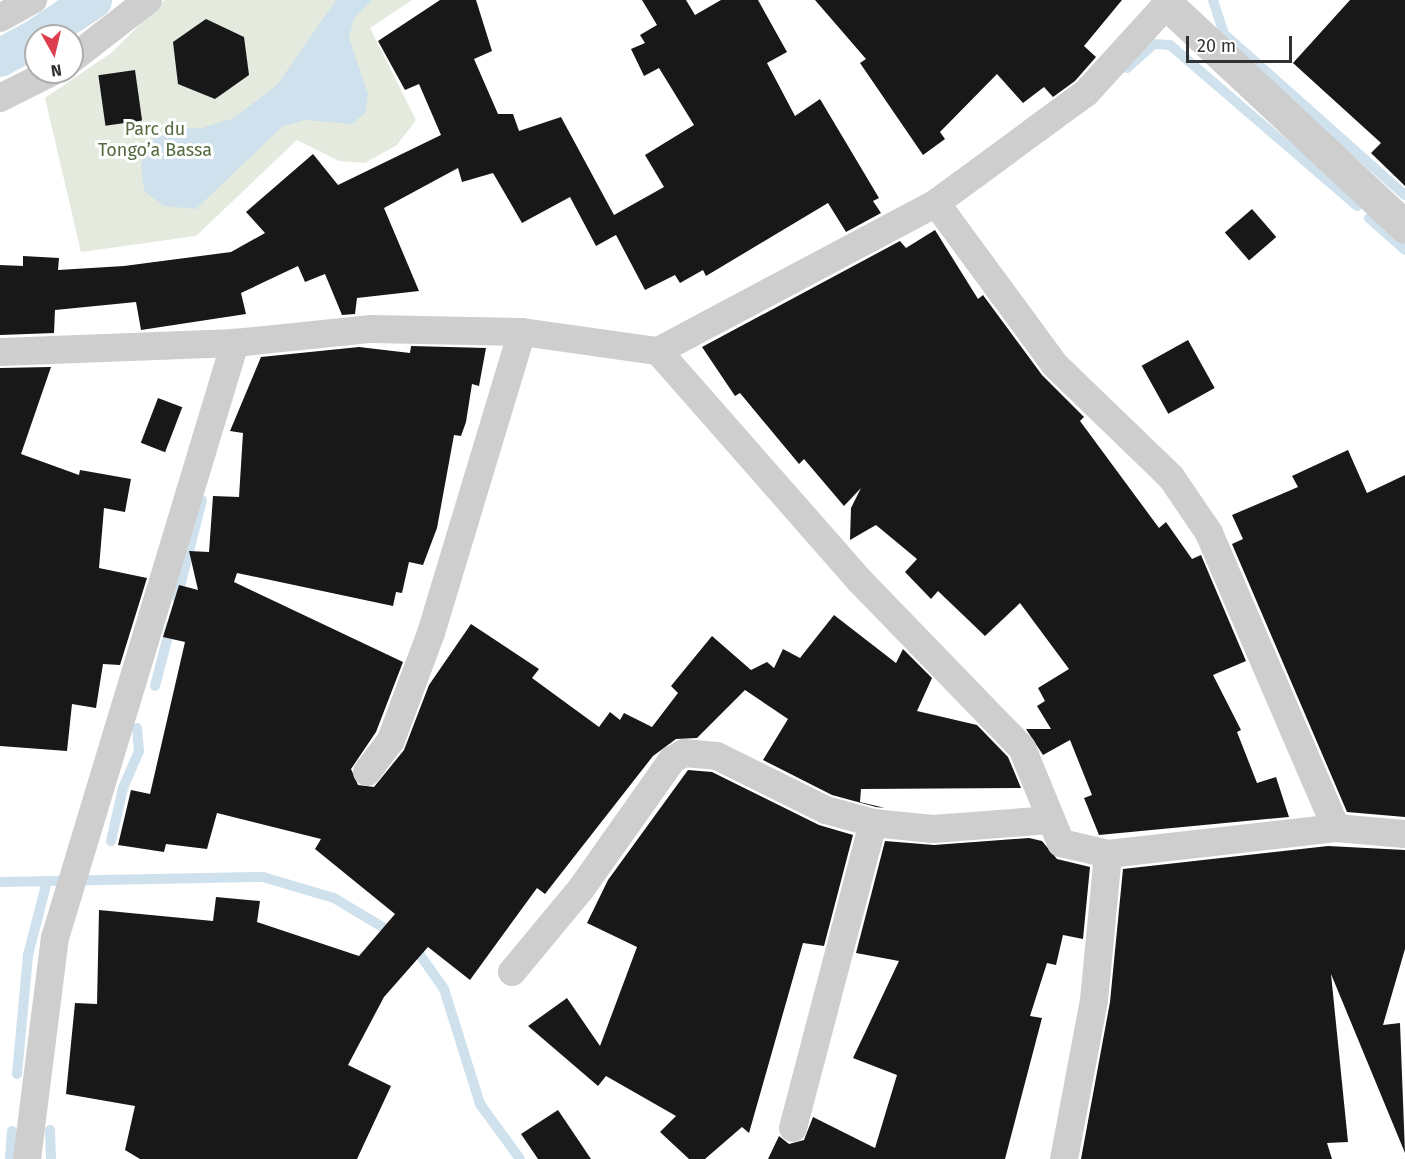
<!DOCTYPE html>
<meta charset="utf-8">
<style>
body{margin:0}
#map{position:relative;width:1405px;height:1159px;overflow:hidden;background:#fff;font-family:"Fira Sans",sans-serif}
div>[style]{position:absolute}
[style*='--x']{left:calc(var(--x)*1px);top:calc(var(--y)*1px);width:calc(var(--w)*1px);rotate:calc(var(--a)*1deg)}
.green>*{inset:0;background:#e4eadd}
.water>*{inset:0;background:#cee1ec}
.stream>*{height:10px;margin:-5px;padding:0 5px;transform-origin:5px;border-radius:5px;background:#cee1ec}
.canal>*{height:38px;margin:-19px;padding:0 19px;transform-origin:19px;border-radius:19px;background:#cee1ec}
.building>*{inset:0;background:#181818;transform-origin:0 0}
.minor>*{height:28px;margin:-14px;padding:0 14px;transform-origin:14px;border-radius:14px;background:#cecece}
.tertiary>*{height:33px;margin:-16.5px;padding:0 16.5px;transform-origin:16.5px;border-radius:16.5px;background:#cecece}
span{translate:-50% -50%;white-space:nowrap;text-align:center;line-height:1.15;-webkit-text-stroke:6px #fff;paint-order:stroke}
.park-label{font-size:18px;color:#566b40}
.north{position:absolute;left:24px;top:24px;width:60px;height:60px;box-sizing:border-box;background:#fff;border:2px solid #adadad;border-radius:50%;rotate:172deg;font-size:16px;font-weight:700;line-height:24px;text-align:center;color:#313131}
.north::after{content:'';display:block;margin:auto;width:21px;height:27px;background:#dd3e4e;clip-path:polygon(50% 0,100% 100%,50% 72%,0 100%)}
.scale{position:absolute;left:1186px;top:36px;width:106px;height:27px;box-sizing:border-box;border:3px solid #313131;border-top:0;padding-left:8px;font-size:18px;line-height:21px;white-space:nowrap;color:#313131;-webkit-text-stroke:4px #fff;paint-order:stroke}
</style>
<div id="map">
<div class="green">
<div style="clip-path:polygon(165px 0,412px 0,370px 28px,416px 120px,397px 145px,365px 163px,339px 161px,297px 140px,196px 236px,81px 252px,45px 98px,111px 53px)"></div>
</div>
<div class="water">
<div style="clip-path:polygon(336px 0,372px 0,354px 18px,349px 38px,368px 94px,365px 113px,352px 124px,305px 120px,283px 126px,196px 209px,164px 206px,144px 191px,141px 164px,149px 141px,168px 129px,202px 128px,234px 118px,277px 85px)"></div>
</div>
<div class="stream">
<div style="--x:1213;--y:0;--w:36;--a:72"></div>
<div style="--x:1224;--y:34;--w:242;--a:41.7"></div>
<div style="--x:1127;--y:68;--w:36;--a:-42"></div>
<div style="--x:1154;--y:44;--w:16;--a:4"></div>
<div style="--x:1170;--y:45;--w:247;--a:40.7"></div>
<div style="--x:1369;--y:218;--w:48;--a:41.6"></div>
<div style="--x:177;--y:598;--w:101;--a:-75.7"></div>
<div style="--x:155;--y:686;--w:63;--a:-75.3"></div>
<div style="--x:111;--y:841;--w:54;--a:-77.2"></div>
<div style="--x:123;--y:788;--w:40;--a:-66.6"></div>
<div style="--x:139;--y:751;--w:23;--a:-95"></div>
<div style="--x:0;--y:882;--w:263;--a:-1.1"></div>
<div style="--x:263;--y:877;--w:74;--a:16.5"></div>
<div style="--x:334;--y:898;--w:70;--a:31"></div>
<div style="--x:413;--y:945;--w:54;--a:54.8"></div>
<div style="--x:444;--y:989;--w:121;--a:72.6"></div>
<div style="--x:480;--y:1104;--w:68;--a:54"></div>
<div style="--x:17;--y:1074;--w:120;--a:-84.7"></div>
<div style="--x:28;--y:955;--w:76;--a:-75.6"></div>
<div style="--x:50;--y:1130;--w:29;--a:88"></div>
<div style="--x:10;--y:1159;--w:28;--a:-86"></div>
</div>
<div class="canal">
<div style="--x:39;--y:36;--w:65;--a:-33.7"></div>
<div style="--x:0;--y:58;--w:41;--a:-29.1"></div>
</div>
<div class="building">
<div style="clip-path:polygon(440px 0,476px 0,492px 51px,474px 59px,498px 114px,513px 114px,519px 131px,561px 117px,614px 215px,664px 187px,645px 155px,694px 125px,659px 68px,644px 76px,631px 49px,645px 43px,640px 35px,657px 25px,642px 0,686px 0,695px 15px,721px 0,758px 0,787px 52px,767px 63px,795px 116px,820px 99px,879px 198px,873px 201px,881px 213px,846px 232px,828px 203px,706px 276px,703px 270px,680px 283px,675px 275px,645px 290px,616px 235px,596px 246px,570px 197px,522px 223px,493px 173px,462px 182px,458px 168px,384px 208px,419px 291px,357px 298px,355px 314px,342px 315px,325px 274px,305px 282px,298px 266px,241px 293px,246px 314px,141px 330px,136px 302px,55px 310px,54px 333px,0 335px,0 265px,23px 266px,23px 256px,59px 258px,58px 270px,124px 266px,231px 252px,265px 233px,246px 212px,313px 154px,338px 185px,441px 135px,419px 84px,405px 90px,378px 41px)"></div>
<div style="clip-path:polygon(815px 0,1122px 0,1084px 46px,1096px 57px,1075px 81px,1053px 97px,1044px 87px,1023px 103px,997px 74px,940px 132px,945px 139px,923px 155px,860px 63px,866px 59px)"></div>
<div style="clip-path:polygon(1350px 0,1405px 0,1405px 186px,1371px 153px,1381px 143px,1293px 63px)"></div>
<div style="clip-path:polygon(206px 19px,244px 37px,249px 75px,215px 99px,178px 84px,173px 42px)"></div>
<div style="left:135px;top:70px;width:51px;height:37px;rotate:82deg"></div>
<div style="left:1252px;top:209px;width:37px;height:36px;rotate:49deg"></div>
<div style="clip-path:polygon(935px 230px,978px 299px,983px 295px,1042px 375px,1084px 417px,1080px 421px,1159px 528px,1166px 522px,1192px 559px,1201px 555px,1246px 661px,1213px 675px,1241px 730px,1237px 732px,1257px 783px,1276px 777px,1289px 817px,1099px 835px,1084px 798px,1092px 795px,1070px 740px,1043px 755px,1026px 729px,1051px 729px,1037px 706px,1045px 701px,1038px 688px,1069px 669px,1020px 603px,985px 636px,938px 591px,931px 599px,905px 572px,917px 559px,876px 525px,850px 540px,851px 508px,861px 488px,844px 506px,804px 459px,799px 464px,740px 393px,735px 396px,702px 347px,900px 241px,906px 248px)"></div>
<div style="left:1188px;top:340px;width:55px;height:53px;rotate:61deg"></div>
<div style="clip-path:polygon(411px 346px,486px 348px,479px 386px,472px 384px,466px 422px,461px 436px,454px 435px,437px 528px,423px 565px,409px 562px,402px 593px,396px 592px,393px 606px,237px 573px,234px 582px,403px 662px,376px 732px,351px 769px,358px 785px,374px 787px,404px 750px,429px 685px,471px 624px,539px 669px,532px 678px,599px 727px,610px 712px,620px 720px,624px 713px,652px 727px,678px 693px,671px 686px,712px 636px,751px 670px,767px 662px,774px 668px,783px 649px,800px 658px,834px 615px,896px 663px,903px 649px,932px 678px,917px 711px,977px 725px,1008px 757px,1021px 788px,861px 789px,860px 802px,885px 808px,876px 807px,832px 795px,763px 760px,788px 719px,745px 690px,697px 738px,676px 739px,653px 756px,545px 894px,537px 888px,470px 980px,428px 947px,384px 997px,348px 1065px,391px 1086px,357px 1159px,140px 1159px,125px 1150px,135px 1106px,66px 1094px,75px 1003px,97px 1004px,99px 910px,213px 921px,216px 897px,260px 901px,257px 922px,359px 956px,395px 914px,315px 849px,321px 839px,217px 813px,207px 849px,166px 844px,164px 852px,118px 845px,131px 790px,150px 794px,185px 642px,163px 637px,179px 585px,198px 590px,189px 551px,209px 552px,213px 496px,239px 497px,243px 433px,230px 431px,261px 357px,359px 347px,410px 353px)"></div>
<div style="clip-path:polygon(51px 367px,21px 454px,79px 475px,80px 470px,131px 479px,125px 512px,104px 508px,99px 568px,147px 578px,120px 665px,103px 664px,96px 708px,72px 704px,67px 751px,0 746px,0 368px)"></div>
<div style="left:158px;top:398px;width:26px;height:48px;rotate:21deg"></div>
<div style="clip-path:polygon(1348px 450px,1367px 493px,1405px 475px,1405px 817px,1347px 812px,1232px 544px,1243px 539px,1232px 515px,1298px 487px,1292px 476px)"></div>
<div style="clip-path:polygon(688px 770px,712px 772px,819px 825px,853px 835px,824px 946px,803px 943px,749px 1133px,742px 1127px,705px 1159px,689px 1159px,660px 1132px,676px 1116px,606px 1076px,598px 1086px,528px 1026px,567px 998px,600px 1046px,637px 947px,587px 923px,608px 880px)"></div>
<div style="clip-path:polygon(1029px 838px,1042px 841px,1057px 859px,1090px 867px,1083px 939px,1063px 935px,1056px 965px,1047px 963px,1030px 1016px,1042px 1018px,1005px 1159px,768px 1159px,779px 1136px,789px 1144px,804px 1140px,813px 1117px,875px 1148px,897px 1075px,853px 1058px,899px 961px,856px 953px,885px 841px,934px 845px)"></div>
<div style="clip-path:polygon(1328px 846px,1405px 850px,1405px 949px,1383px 1025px,1400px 1023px,1405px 1153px,1331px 974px,1348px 1142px,1327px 1143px,1332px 1159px,1081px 1159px,1110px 1002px,1123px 869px)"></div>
<div style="clip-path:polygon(558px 1110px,591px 1159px,538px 1159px,521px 1134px)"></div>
</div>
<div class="minor">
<div style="--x:0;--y:18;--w:38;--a:-29"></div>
<div style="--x:72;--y:59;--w:96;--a:-37.8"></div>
<div style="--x:0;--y:98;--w:58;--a:-26.6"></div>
<div style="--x:936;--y:203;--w:201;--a:53.7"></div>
<div style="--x:1055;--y:365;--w:161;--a:44"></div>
<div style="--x:1171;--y:477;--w:68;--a:55.8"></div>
<div style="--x:1209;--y:533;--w:321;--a:66.7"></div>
<div style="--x:658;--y:351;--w:306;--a:48.7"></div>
<div style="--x:860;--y:581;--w:233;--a:45.9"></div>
<div style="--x:1022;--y:748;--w:103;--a:67.7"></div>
<div style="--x:1061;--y:843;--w:48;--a:13.2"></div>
<div style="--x:1108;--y:854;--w:229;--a:-6.5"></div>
<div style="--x:1336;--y:828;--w:69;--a:5"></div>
<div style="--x:0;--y:352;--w:235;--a:-2.2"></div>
<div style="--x:235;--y:343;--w:137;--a:-5.9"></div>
<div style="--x:371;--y:329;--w:151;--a:1.1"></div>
<div style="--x:522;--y:332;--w:137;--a:8"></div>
<div style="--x:658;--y:351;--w:315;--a:-28"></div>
<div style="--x:936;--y:203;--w:186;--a:-36.3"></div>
<div style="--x:1086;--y:93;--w:120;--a:-47.7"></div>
<div style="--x:367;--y:772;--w:40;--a:-53"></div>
<div style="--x:391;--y:740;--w:114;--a:-69.5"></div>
<div style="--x:431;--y:633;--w:314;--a:-73.2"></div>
<div style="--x:512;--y:972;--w:108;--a:-50.3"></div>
<div style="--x:581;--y:889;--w:158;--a:-54.8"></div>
<div style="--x:672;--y:760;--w:14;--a:-30"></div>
<div style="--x:684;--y:753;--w:33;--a:5"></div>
<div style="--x:717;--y:756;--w:122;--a:26.4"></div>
<div style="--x:826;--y:810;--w:49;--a:15.5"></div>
<div style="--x:873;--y:823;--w:60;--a:5.7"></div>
<div style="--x:933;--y:829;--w:116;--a:-4.4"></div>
<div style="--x:793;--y:1128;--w:315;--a:-75.3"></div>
<div style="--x:27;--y:1159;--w:223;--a:-82.8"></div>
<div style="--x:55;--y:938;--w:622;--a:-73.17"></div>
<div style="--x:1064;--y:1159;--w:162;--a:-79.3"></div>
<div style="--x:1094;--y:1000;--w:147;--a:-84.5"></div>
</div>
<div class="tertiary">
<div style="--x:1170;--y:0;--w:5;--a:127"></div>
<div style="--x:1167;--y:4;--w:326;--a:43.1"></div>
</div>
<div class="park-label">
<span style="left:155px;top:140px">Parc du<br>Tongo’a Bassa</span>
</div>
<div class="north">N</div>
<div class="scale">20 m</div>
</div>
